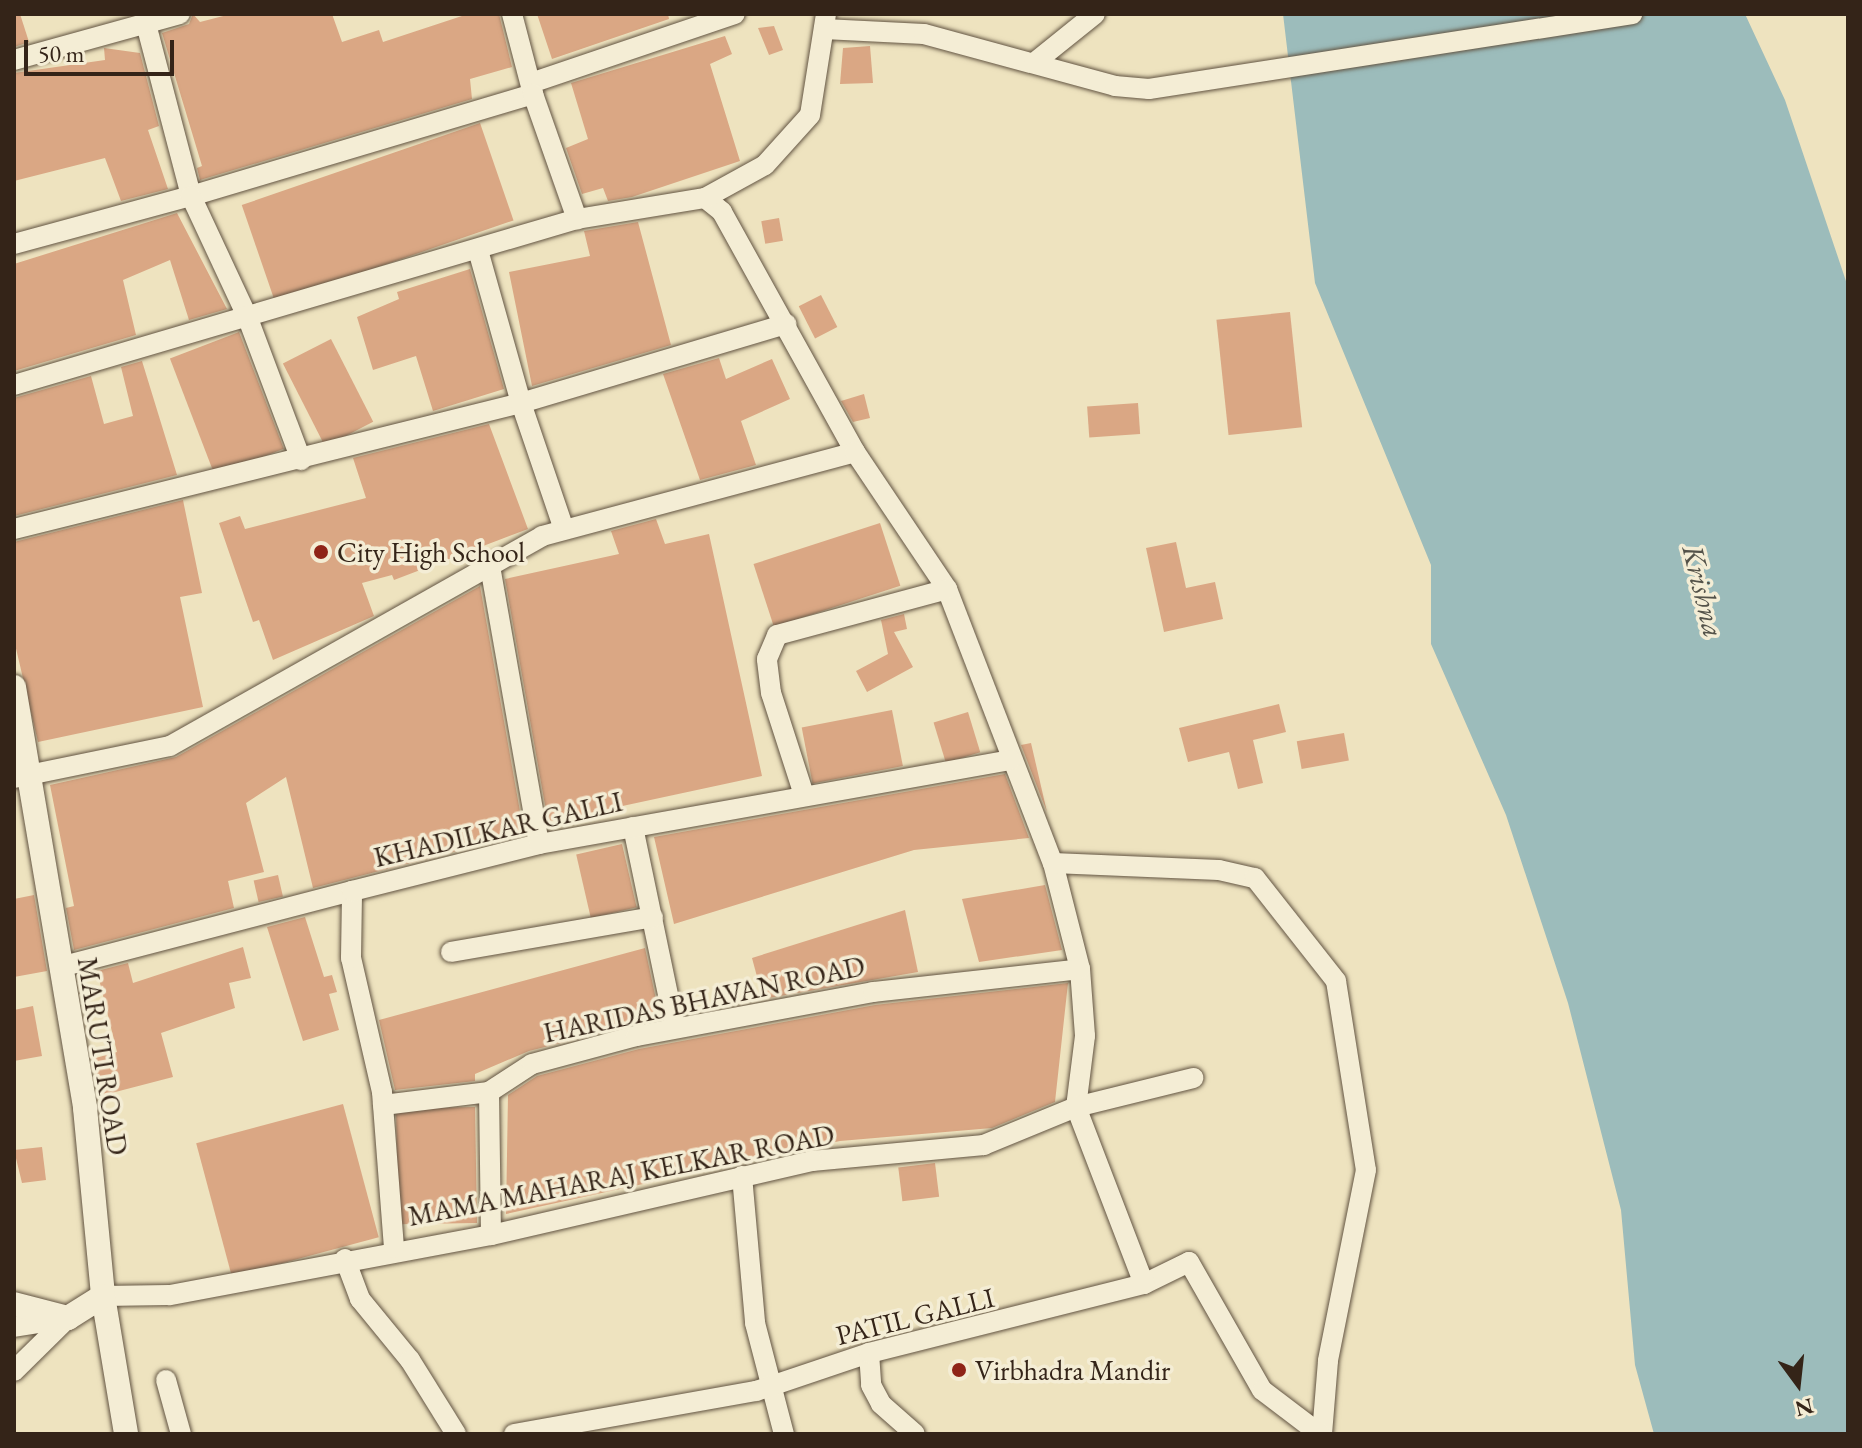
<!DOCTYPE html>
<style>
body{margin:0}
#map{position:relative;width:1862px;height:1448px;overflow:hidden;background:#eee3bf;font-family:"EB Garamond",serif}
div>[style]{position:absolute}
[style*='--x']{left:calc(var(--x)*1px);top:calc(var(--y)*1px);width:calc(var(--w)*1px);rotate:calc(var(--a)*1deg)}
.water>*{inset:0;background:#9cbcbb}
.building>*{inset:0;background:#daa784;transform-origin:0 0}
.roads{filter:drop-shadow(0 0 2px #625442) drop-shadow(0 0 2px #625442)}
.minor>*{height:20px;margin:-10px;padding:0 10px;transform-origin:10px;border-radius:10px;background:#f4edd5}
.tertiary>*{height:24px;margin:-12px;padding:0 12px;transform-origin:12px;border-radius:12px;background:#f4edd5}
.dots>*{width:22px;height:22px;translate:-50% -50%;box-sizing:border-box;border:4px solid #f4edd5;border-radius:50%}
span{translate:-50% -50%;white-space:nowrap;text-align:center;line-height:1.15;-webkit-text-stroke:7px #f4edd5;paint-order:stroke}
.poi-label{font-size:28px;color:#342418}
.left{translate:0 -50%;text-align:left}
.street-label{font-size:28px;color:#342418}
.water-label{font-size:30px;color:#535249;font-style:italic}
.frame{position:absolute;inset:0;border:16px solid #342418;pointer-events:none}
.north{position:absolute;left:1758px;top:1344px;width:80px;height:80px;-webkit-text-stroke:6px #f4edd5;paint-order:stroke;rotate:165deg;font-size:22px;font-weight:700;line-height:32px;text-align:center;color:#342418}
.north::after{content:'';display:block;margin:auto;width:28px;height:36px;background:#342418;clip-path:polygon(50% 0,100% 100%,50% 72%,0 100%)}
.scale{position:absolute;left:24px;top:40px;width:150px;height:36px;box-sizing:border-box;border:4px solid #342418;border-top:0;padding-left:10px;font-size:24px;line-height:28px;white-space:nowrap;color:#342418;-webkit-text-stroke:6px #f4edd5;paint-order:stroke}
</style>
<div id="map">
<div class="water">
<div style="clip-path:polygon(1283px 14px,1745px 14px,1785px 100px,1848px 287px,1848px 1434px,1654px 1434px,1635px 1365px,1621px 1210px,1568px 1003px,1506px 815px,1431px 644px,1431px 565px,1315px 283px)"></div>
</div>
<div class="building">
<div style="clip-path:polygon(14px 14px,20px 14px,29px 42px,14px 47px)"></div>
<div style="clip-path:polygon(193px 14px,200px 22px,231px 14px,332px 14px,342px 42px,379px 30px,383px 42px,468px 14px,499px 14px,512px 67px,470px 79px,472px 99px,200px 180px,197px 168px,202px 166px,162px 33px,189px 24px)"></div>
<div style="clip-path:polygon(537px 14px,668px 14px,669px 19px,552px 59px)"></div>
<div style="clip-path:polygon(774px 26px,783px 50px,769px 55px,758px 28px)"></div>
<div style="clip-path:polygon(725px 36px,732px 54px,710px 64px,740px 161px,632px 197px,608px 201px,603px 188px,582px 194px,566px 148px,588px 139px,571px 83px)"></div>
<div style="clip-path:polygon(870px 46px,873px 83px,840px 84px,843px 48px)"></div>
<div style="clip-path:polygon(104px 48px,140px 53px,159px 126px,148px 130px,168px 189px,121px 201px,105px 158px,14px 181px,14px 73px,105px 60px)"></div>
<div style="left:480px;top:123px;width:103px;height:252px;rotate:71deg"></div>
<div style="clip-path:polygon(177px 213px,227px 309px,189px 320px,170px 260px,123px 280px,136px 335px,14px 371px,14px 264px)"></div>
<div style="left:779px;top:218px;width:23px;height:18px;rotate:80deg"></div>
<div style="clip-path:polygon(638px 222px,671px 345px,532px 386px,509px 272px,590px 256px,584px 231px)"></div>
<div style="clip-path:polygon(470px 269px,504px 389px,433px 411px,416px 356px,373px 370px,357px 317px,399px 299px,397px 292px)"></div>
<div style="left:821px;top:295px;width:36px;height:25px;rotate:63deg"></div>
<div style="left:1290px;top:312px;width:116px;height:74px;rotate:84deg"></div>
<div style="left:239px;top:332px;width:125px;height:74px;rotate:69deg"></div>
<div style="left:331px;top:339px;width:93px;height:54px;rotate:63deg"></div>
<div style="clip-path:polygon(719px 358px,726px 379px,772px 359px,790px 399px,741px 421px,756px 465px,700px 480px,663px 374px)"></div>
<div style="clip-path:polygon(142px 361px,177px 475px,14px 516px,14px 398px,91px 376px,104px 424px,133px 416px,121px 367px)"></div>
<div style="clip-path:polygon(864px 394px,870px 418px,853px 422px,841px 401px)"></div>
<div style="left:1138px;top:403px;width:31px;height:51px;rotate:86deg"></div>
<div style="clip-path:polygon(489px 424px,528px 529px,394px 580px,392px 575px,362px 583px,374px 616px,273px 660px,259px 620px,253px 622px,219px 523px,240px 516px,245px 529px,366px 498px,353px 458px)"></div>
<div style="clip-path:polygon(183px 500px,202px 593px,180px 597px,203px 707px,38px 742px,14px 640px,14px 542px)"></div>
<div style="clip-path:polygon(656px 519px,665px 544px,709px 534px,762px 776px,548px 822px,505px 579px,619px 554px,611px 531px)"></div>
<div style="left:880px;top:523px;width:66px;height:133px;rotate:72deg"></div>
<div style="clip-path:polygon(1176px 542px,1186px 588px,1215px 582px,1223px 619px,1164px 632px,1146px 548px)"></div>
<div style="clip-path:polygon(480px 586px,524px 834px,313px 888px,286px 777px,246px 803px,264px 872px,228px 881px,234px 908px,74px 950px,66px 908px,74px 906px,50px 785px,176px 757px)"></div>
<div style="clip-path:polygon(904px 614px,907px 629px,894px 632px,913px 667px,867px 692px,856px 671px,888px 654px,881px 620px)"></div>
<div style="clip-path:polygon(1279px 704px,1286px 732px,1253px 740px,1263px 783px,1238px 789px,1229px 752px,1188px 762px,1179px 728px)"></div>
<div style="left:892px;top:710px;width:57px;height:92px;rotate:79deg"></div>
<div style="left:968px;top:712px;width:42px;height:36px;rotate:73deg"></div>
<div style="left:1344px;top:733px;width:28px;height:48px;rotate:80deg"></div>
<div style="clip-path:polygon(1031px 743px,1047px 812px,1021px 745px)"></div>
<div style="clip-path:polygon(1005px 774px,1029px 838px,914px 850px,674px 924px,654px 837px)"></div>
<div style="left:622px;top:844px;width:65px;height:47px;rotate:77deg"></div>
<div style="left:278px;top:875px;width:22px;height:25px;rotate:77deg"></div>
<div style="clip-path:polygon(1045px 885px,1062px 950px,979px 962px,962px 899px)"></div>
<div style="clip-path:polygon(34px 895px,47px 971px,14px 977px,14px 899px)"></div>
<div style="clip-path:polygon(905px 910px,918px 972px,763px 999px,752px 958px)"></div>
<div style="clip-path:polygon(305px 917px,324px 977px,332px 975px,337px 992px,329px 994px,339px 1030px,303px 1041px,267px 927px)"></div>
<div style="clip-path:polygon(243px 947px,251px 978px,229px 983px,235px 1008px,161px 1033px,173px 1077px,100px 1096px,92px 1059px,117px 1052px,97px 971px,128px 963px,133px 983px)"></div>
<div style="clip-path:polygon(645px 948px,660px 1018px,529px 1051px,475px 1074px,475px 1081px,395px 1090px,379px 1020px)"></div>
<div style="clip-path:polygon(1068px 983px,1055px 1102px,992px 1128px,840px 1141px,506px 1214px,508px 1095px,537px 1076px,639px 1049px,875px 1005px)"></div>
<div style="clip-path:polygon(33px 1006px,42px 1056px,14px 1061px,14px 1010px)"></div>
<div style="left:343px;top:1104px;width:138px;height:152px;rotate:75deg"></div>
<div style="left:475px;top:1107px;width:116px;height:79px;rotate:89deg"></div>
<div style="clip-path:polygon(42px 1147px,46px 1180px,22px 1183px,14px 1150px)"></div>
<div style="left:935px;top:1163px;width:34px;height:37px;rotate:83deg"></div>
</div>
<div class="roads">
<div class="minor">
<div style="--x:146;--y:24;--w:178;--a:75.3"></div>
<div style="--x:191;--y:196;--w:357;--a:-16.6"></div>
<div style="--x:533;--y:94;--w:83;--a:-104.7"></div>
<div style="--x:824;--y:29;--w:100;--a:2.9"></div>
<div style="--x:924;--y:34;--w:198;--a:15.2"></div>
<div style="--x:1115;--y:86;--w:34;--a:5"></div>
<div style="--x:1149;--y:89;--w:489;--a:-8.8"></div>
<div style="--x:14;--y:60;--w:172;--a:-15.5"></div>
<div style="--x:1034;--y:63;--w:78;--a:-38.8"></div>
<div style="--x:531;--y:83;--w:215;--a:-18.7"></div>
<div style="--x:533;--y:94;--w:133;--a:70.6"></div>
<div style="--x:705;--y:198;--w:22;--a:39"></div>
<div style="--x:722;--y:212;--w:274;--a:61"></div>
<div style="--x:14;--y:244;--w:183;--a:-15.2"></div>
<div style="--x:191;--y:196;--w:132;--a:65"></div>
<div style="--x:247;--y:316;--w:154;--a:69.4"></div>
<div style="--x:478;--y:250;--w:159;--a:74.3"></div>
<div style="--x:521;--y:403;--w:277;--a:-16.6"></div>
<div style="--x:14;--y:385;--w:587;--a:-16.43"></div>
<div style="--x:577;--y:219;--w:130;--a:-9.3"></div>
<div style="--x:705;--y:198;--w:68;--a:-28.8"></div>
<div style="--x:765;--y:165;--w:67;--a:-48"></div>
<div style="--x:810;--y:115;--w:102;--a:-81"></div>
<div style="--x:14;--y:529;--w:522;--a:-13.96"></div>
<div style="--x:521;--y:403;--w:133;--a:71.2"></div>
<div style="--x:490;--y:566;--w:282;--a:80"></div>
<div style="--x:14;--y:778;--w:159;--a:-11.6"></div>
<div style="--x:170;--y:746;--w:427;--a:-29.4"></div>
<div style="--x:542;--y:536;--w:324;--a:-15"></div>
<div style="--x:855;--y:452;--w:165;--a:56.1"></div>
<div style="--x:947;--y:589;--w:294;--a:68.9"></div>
<div style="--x:1053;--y:863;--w:109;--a:75.7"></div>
<div style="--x:1080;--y:969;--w:67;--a:85.7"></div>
<div style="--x:1085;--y:1036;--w:72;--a:97.2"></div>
<div style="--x:1076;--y:1107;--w:100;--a:157.6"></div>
<div style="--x:984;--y:1145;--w:173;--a:174.7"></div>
<div style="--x:812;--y:1161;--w:329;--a:167"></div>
<div style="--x:491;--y:1235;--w:328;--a:169.4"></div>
<div style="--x:169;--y:1295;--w:66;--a:179.1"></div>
<div style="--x:804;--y:795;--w:107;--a:-107.9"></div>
<div style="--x:771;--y:693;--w:34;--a:-97"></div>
<div style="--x:767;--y:659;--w:26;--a:-67"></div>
<div style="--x:777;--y:635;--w:176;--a:-15.1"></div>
<div style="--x:633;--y:827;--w:205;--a:78.2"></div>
<div style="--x:1053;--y:863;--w:166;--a:2.4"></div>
<div style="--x:1219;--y:870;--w:37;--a:13"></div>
<div style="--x:1255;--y:878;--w:131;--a:51.8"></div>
<div style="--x:1336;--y:981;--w:191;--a:81"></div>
<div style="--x:1366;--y:1170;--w:195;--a:101.3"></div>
<div style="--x:1328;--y:1361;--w:73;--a:94.7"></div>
<div style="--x:451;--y:952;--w:205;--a:-9.8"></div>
<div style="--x:60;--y:967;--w:302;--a:-14.6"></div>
<div style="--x:383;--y:1105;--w:107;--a:-7"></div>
<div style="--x:742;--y:1176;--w:148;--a:84.9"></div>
<div style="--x:755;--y:1323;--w:115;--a:75.4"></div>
<div style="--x:491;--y:1235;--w:143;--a:-90.8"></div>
<div style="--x:489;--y:1092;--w:51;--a:-33.1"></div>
<div style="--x:532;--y:1064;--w:108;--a:-15.1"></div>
<div style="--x:636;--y:1036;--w:241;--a:-10.5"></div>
<div style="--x:873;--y:992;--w:208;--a:-6.3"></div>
<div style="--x:394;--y:1248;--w:156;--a:-94.4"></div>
<div style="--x:382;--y:1092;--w:138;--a:-103"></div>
<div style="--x:351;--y:958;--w:67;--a:-89.1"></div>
<div style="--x:352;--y:891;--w:193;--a:-14.1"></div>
<div style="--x:539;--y:844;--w:479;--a:-10.1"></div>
<div style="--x:345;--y:1259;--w:43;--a:69.4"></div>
<div style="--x:360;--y:1299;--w:79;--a:50.7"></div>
<div style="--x:410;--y:1360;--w:87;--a:58.1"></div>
<div style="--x:1144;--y:1284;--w:50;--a:-26.1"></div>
<div style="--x:1189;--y:1262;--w:147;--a:60.3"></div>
<div style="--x:1262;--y:1390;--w:73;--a:37.2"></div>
<div style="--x:14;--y:1327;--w:51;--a:-9.1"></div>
<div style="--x:869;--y:1353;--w:32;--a:86"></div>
<div style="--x:871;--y:1385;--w:21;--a:62"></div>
<div style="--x:881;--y:1404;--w:45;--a:41.4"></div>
<div style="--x:14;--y:1371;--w:76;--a:-44.5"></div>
<div style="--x:166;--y:1380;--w:56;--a:74.5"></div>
<div style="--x:514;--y:1434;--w:246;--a:-10.1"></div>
<div style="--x:756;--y:1391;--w:119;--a:-18.6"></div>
<div style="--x:869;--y:1353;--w:284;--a:-14.1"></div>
<div style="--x:1144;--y:1284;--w:190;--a:-111"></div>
<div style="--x:1076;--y:1107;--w:121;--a:-13.9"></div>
</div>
<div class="tertiary">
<div style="--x:14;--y:687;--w:427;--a:80.4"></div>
<div style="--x:85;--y:1108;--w:189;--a:84.5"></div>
<div style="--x:103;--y:1296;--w:140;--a:80.5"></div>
<div style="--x:14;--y:1304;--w:56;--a:14.5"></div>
<div style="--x:68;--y:1318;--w:41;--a:-32.2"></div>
</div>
</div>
<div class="dots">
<div style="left:321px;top:552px;background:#8f2418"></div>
<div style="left:959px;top:1370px;background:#8f2418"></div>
</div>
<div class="poi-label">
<span class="left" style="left:337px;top:552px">City High School</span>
<span class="left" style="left:975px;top:1370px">Virbhadra Mandir</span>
</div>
<div class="street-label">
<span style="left:498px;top:829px;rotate:-13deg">KHADILKAR GALLI</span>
<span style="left:704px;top:999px;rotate:-12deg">HARIDAS BHAVAN ROAD</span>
<span style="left:103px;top:1056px;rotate:81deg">MARUTI ROAD</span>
<span style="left:621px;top:1175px;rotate:-11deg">MAMA MAHARAJ KELKAR ROAD</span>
<span style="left:915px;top:1316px;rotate:-14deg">PATIL GALLI</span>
</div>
<div class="water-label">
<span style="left:1703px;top:591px;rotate:76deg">Krishna</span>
</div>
<div class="frame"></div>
<div class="north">N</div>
<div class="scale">50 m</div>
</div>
